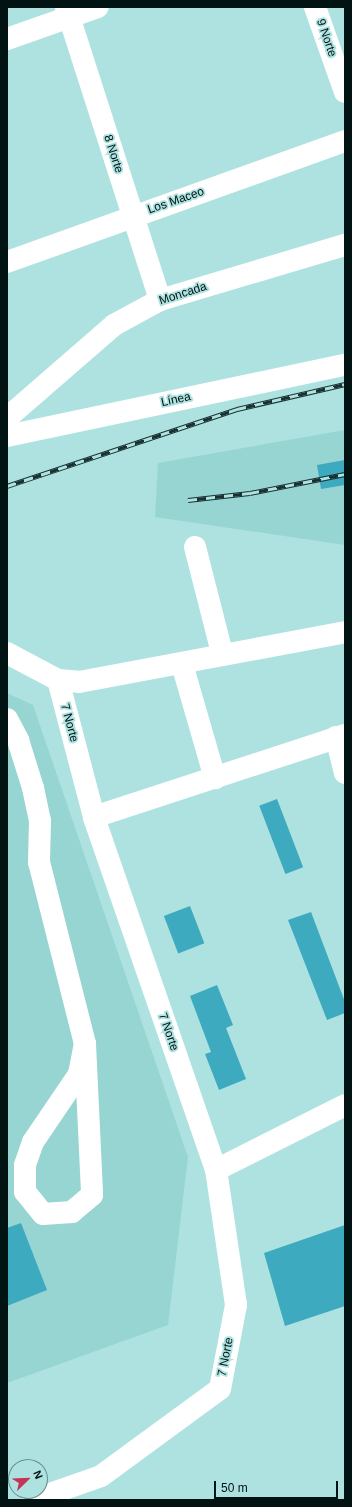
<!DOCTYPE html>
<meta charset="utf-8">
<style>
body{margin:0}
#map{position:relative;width:352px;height:1507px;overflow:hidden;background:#ade2e0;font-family:Arial,sans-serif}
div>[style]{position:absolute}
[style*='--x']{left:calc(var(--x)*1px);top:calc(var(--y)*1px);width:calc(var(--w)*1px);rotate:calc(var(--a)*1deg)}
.built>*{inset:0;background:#97d5d3}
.building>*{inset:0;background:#3daac0;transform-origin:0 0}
.minor>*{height:22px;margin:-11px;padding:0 11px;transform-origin:11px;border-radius:11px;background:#fff}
.rail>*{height:4.5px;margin-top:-2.25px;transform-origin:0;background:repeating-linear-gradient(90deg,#ade2e0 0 9px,#1a3131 0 18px);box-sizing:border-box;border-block:1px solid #1a3131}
span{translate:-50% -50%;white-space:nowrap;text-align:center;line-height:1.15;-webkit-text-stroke:3.5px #ade2e0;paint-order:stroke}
.street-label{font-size:12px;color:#011313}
.frame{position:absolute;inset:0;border:8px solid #011313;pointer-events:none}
.north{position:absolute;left:8px;top:1459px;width:40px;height:40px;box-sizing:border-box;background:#ade2e0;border:1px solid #688f8e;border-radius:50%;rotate:67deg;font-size:11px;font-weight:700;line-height:16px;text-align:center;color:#011313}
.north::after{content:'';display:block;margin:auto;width:14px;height:18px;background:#c43453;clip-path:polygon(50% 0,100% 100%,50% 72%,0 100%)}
.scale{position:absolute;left:214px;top:1481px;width:124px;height:18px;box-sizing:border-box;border:2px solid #011313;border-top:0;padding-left:5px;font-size:12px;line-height:14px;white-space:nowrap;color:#011313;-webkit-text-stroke:3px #ade2e0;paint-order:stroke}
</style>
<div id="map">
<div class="built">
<div style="clip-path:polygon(345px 430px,345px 545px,155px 517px,158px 463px)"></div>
<div style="clip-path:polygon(7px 693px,33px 705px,188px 1157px,168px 1325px,7px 1383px)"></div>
</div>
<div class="building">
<div style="clip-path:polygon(345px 460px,345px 485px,321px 489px,317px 465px)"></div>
<div style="left:277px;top:799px;width:73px;height:19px;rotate:69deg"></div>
<div style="left:190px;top:906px;width:40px;height:28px;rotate:69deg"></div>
<div style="clip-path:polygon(311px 912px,345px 1002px,345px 1013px,327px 1020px,288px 920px)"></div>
<div style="clip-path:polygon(217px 985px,233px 1025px,226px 1028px,246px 1079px,219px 1090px,205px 1054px,211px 1052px,190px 996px)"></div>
<div style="clip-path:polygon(21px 1223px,47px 1290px,7px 1306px,7px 1228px)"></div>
<div style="clip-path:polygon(345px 1225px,345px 1306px,285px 1326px,264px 1253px)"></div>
</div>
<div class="minor">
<div style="--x:66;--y:7;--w:308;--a:72.2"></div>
<div style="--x:315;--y:7;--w:90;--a:70.6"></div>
<div style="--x:7;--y:39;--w:96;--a:-19.4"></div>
<div style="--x:7;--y:262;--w:359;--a:-19.7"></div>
<div style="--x:7;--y:418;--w:142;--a:-41"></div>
<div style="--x:114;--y:325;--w:52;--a:-28.5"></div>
<div style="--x:160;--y:300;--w:193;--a:-16.6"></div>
<div style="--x:7;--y:436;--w:345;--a:-11.9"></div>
<div style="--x:195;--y:547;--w:109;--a:75.7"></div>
<div style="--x:7;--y:653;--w:58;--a:27.9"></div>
<div style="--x:58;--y:680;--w:21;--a:5"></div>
<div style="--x:79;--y:682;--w:271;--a:-10.6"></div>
<div style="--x:182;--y:664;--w:119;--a:73.9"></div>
<div style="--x:7;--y:719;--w:24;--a:62"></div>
<div style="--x:18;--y:740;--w:50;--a:72.6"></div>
<div style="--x:33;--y:788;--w:34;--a:78"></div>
<div style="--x:40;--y:821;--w:41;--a:91.4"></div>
<div style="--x:39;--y:862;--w:188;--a:75.8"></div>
<div style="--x:85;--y:1044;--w:151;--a:87.3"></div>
<div style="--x:92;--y:1195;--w:26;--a:140"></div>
<div style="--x:72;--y:1212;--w:29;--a:176"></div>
<div style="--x:43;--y:1214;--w:28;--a:-129"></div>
<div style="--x:25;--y:1192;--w:27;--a:-90"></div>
<div style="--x:25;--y:1165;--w:24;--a:-71"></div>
<div style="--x:33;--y:1142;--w:82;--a:-55.9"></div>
<div style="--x:79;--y:1074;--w:31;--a:-79"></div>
<div style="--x:336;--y:737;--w:37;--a:76"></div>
<div style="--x:94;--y:817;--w:264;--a:-18.1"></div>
<div style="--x:216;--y:1170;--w:144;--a:-26.7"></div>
<div style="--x:33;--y:1500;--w:72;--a:-19.4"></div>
<div style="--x:101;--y:1476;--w:147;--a:-36.2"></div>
<div style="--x:220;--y:1389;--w:86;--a:-79.2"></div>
<div style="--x:236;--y:1305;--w:136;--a:-98.4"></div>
<div style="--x:216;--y:1170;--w:373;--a:-109.1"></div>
<div style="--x:94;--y:817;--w:142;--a:-104.7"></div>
</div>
<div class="rail">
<div style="--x:7;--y:486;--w:243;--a:-18.5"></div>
<div style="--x:237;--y:409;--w:111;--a:-13"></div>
<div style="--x:188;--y:500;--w:62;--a:-6.4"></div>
<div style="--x:250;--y:493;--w:97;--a:-11.3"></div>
</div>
<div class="street-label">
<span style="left:326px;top:38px;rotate:71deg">9 Norte</span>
<span style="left:113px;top:154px;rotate:72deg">8 Norte</span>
<span style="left:176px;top:201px;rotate:-19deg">Los Maceo</span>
<span style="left:183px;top:294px;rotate:-18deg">Moncada</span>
<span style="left:176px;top:400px;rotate:-12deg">Línea</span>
<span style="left:69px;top:723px;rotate:75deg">7 Norte</span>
<span style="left:168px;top:1032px;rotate:71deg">7 Norte</span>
<span style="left:226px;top:1357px;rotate:-79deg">7 Norte</span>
</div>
<div class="frame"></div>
<div class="north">N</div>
<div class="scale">50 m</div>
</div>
